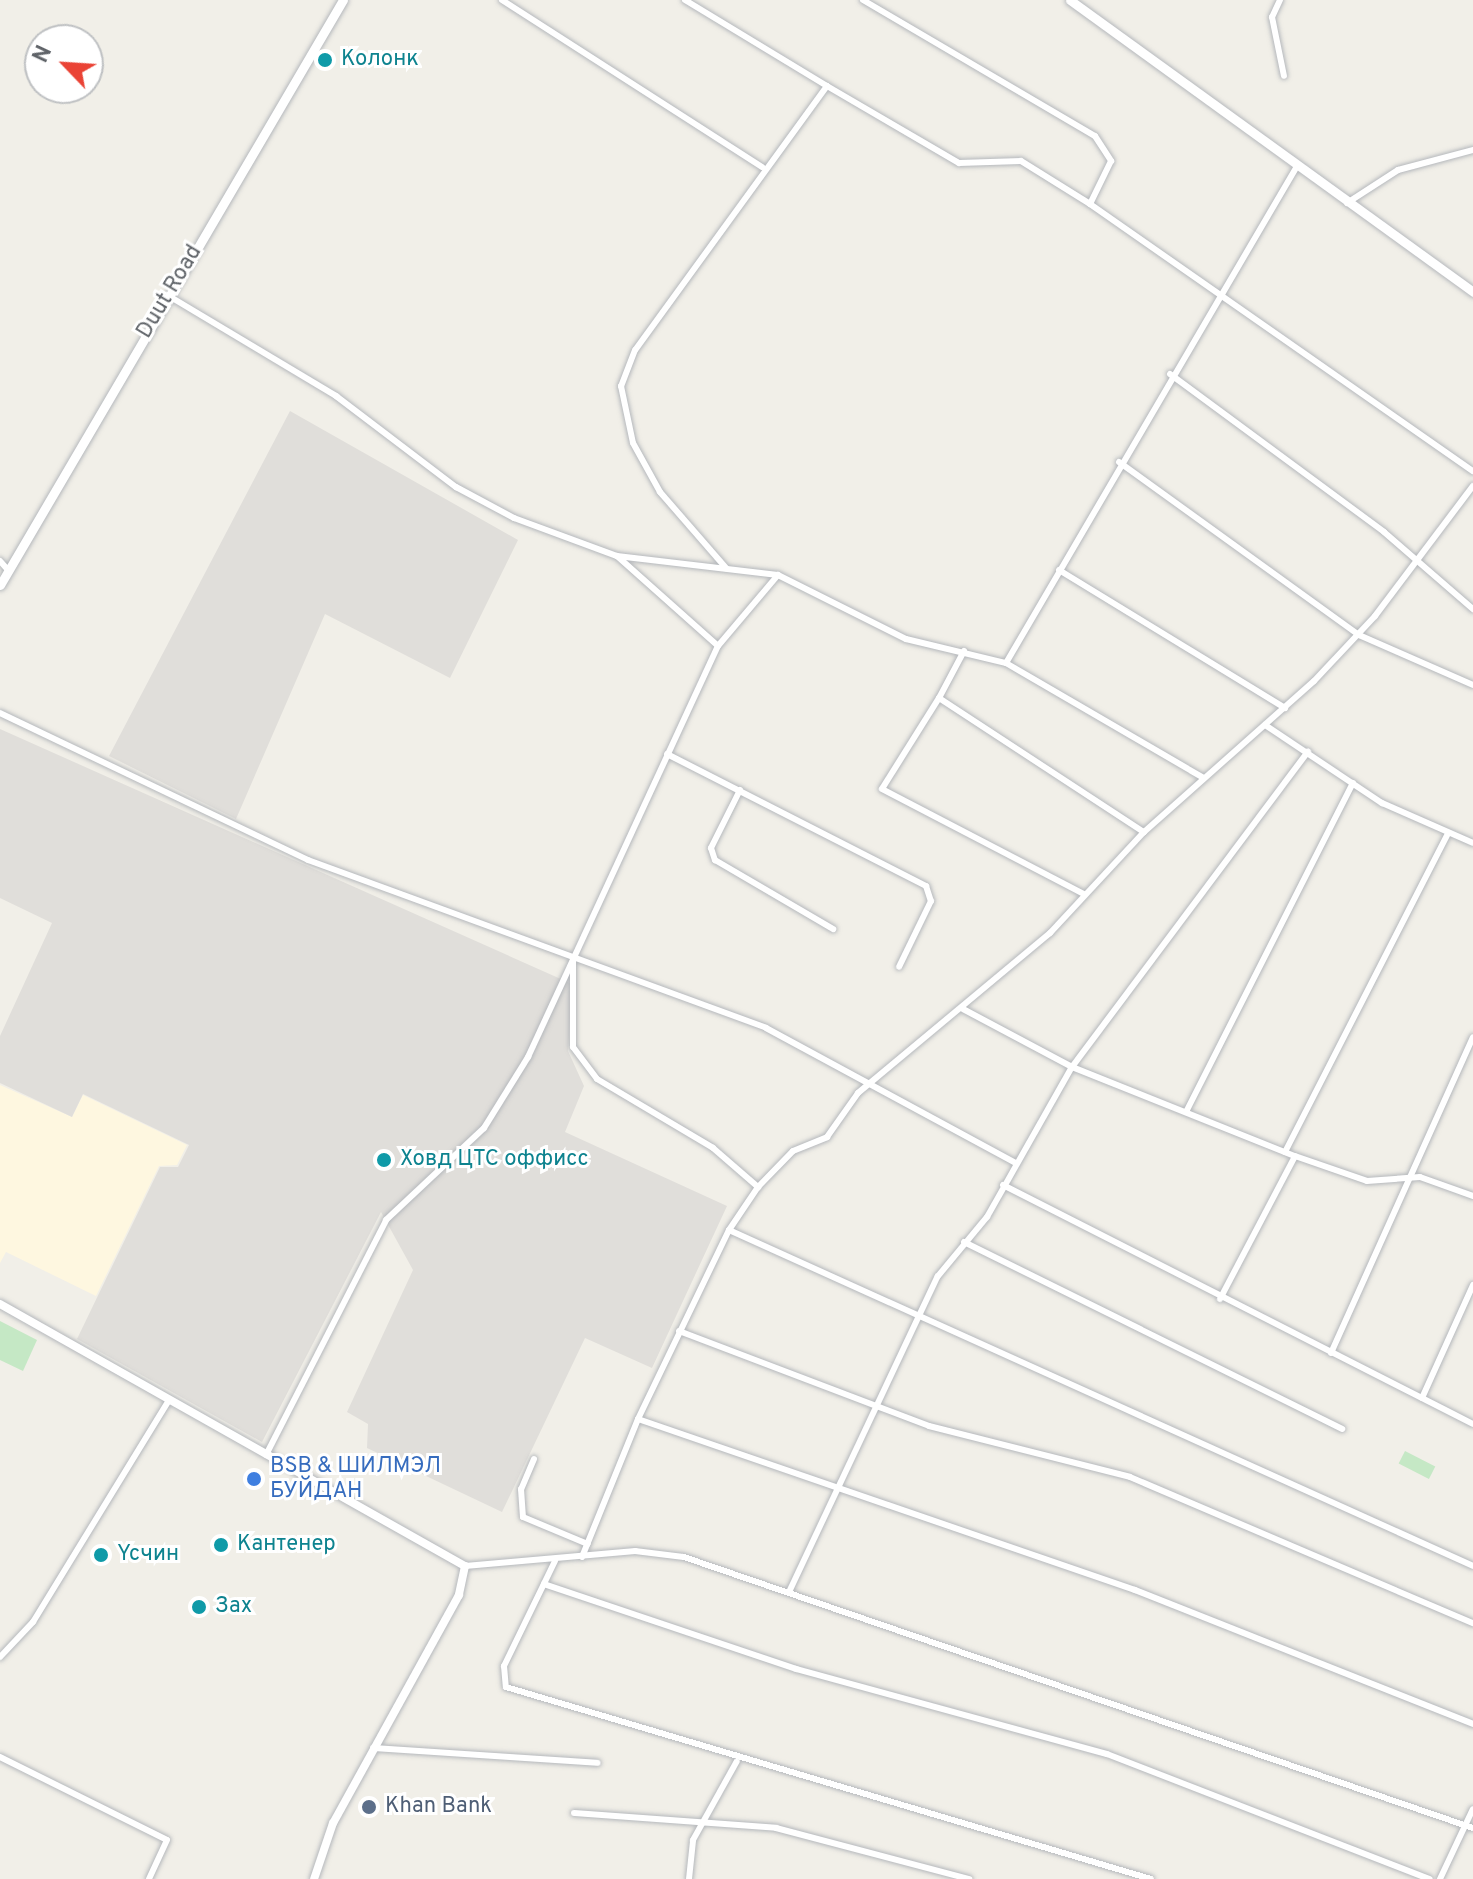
<!DOCTYPE html>
<meta charset="utf-8">
<style>
body{margin:0}
#map{position:relative;width:1473px;height:1879px;overflow:hidden;background:#f1efe8;font-family:Overpass,sans-serif}
div>[style]{position:absolute}
[style*='--x']{left:calc(var(--x)*1px);top:calc(var(--y)*1px);width:calc(var(--w)*1px);rotate:calc(var(--a)*1deg)}
.commercial>*{inset:0;background:#fef7e0}
.industrial>*{inset:0;background:#e0deda}
.green>*{inset:0;background:#c5e8c5;transform-origin:0 0}
.roads{filter:drop-shadow(0 0 2px #b5b8bc) drop-shadow(0 0 2px #b5b8bc)}
.minor>*{height:6px;margin:-3px;padding:0 3px;transform-origin:3px;border-radius:3px;background:#fff}
.tertiary>*{height:8px;margin:-4px;padding:0 4px;transform-origin:4px;border-radius:4px;background:#fff}
.secondary>*{height:9px;margin:-4.5px;padding:0 4.5px;transform-origin:4.5px;border-radius:4.5px;background:#fff}
.dots>*{width:22px;height:22px;translate:-50% -50%;box-sizing:border-box;border:4px solid #fff;border-radius:50%}
span{translate:-50% -50%;white-space:nowrap;text-align:center;line-height:1.15;-webkit-text-stroke:6px #fff;paint-order:stroke}
.culture-label{font-size:22px;color:#0d838f}
.left{translate:0 -50%;text-align:left}
.street-label{font-size:22px;color:#5f6368}
.shop-label{font-size:22px;color:#366cbe}
.service-label{font-size:22px;color:#4e5e75}
.north{position:absolute;left:24px;top:24px;width:80px;height:80px;box-sizing:border-box;background:#fff;border:2px solid #bfc1c3;border-radius:50%;rotate:295deg;font-size:22px;font-weight:700;line-height:32px;text-align:center;color:#5f6368}
.north::after{content:'';display:block;margin:auto;width:28px;height:36px;background:#ea4335;clip-path:polygon(50% 0,100% 100%,50% 72%,0 100%)}
</style>
<div id="map">
<div class="commercial">
<div style="clip-path:polygon(0 1085px,72px 1117px,83px 1095px,187px 1145px,177px 1165px,159px 1166px,96px 1296px,6px 1252px,0 1263px)"></div>
</div>
<div class="industrial">
<div style="clip-path:polygon(290px 411px,518px 540px,450px 678px,325px 614px,236px 819px,109px 756px)"></div>
<div style="clip-path:polygon(0 729px,572px 984px,568px 1051px,584px 1086px,565px 1132px,727px 1206px,652px 1368px,585px 1338px,502px 1512px,367px 1448px,368px 1424px,347px 1412px,413px 1270px,381px 1212px,262px 1442px,77px 1339px,160px 1167px,178px 1167px,189px 1145px,83px 1094px,72px 1117px,0 1083px,0 1036px,52px 923px,0 898px)"></div>
</div>
<div class="green">
<div style="clip-path:polygon(0 1321px,37px 1340px,23px 1371px,0 1360px)"></div>
<div style="left:1405px;top:1451px;width:34px;height:14px;rotate:27deg"></div>
</div>
<div class="roads">
<div class="minor">
<div style="--x:502;--y:0;--w:309;--a:32.7"></div>
<div style="--x:685;--y:0;--w:166;--a:31.2"></div>
<div style="--x:827;--y:86;--w:326;--a:126"></div>
<div style="--x:635;--y:350;--w:39;--a:111"></div>
<div style="--x:621;--y:386;--w:58;--a:78.1"></div>
<div style="--x:633;--y:443;--w:56;--a:61.1"></div>
<div style="--x:660;--y:492;--w:101;--a:49"></div>
<div style="--x:863;--y:0;--w:269;--a:30.4"></div>
<div style="--x:1095;--y:136;--w:30;--a:57"></div>
<div style="--x:1111;--y:161;--w:48;--a:116"></div>
<div style="--x:1090;--y:204;--w:467;--a:34.9"></div>
<div style="--x:1280;--y:0;--w:19;--a:115"></div>
<div style="--x:1272;--y:17;--w:60;--a:78.5"></div>
<div style="--x:827;--y:86;--w:153;--a:30.3"></div>
<div style="--x:959;--y:163;--w:62;--a:-1.8"></div>
<div style="--x:1021;--y:161;--w:81;--a:31.9"></div>
<div style="--x:1347;--y:203;--w:61;--a:-32.9"></div>
<div style="--x:1398;--y:170;--w:78;--a:-14.9"></div>
<div style="--x:169;--y:296;--w:195;--a:30.9"></div>
<div style="--x:336;--y:396;--w:151;--a:37.2"></div>
<div style="--x:456;--y:487;--w:66;--a:28.1"></div>
<div style="--x:514;--y:518;--w:110;--a:20.3"></div>
<div style="--x:617;--y:556;--w:162;--a:6.7"></div>
<div style="--x:778;--y:575;--w:143;--a:26.6"></div>
<div style="--x:906;--y:639;--w:103;--a:13.5"></div>
<div style="--x:1006;--y:663;--w:227;--a:30.2"></div>
<div style="--x:1170;--y:374;--w:266;--a:36.4"></div>
<div style="--x:1384;--y:532;--w:118;--a:40.9"></div>
<div style="--x:1119;--y:462;--w:296;--a:35.8"></div>
<div style="--x:1359;--y:635;--w:124;--a:23.7"></div>
<div style="--x:617;--y:556;--w:135;--a:41.7"></div>
<div style="--x:0;--y:561;--w:13;--a:48"></div>
<div style="--x:1059;--y:570;--w:265;--a:31.4"></div>
<div style="--x:964;--y:651;--w:53;--a:118"></div>
<div style="--x:939;--y:698;--w:245;--a:33.2"></div>
<div style="--x:1006;--y:663;--w:574;--a:-59.64"></div>
<div style="--x:939;--y:698;--w:107;--a:122.1"></div>
<div style="--x:882;--y:789;--w:228;--a:27.5"></div>
<div style="--x:0;--y:713;--w:341;--a:25.5"></div>
<div style="--x:308;--y:860;--w:488;--a:20.1"></div>
<div style="--x:766;--y:1028;--w:282;--a:28.4"></div>
<div style="--x:1265;--y:725;--w:141;--a:33.7"></div>
<div style="--x:1382;--y:803;--w:99;--a:23.7"></div>
<div style="--x:667;--y:754;--w:291;--a:27"></div>
<div style="--x:926;--y:886;--w:16;--a:72"></div>
<div style="--x:931;--y:901;--w:73;--a:115.9"></div>
<div style="--x:740;--y:790;--w:65;--a:116.6"></div>
<div style="--x:711;--y:848;--w:13;--a:72"></div>
<div style="--x:715;--y:860;--w:137;--a:30.3"></div>
<div style="--x:573;--y:957;--w:90;--a:90"></div>
<div style="--x:573;--y:1047;--w:40;--a:53"></div>
<div style="--x:597;--y:1079;--w:135;--a:30.7"></div>
<div style="--x:713;--y:1148;--w:60;--a:40.9"></div>
<div style="--x:963;--y:1009;--w:123;--a:28"></div>
<div style="--x:1072;--y:1067;--w:240;--a:21.8"></div>
<div style="--x:1295;--y:1156;--w:76;--a:19.1"></div>
<div style="--x:1367;--y:1181;--w:53;--a:-4.3"></div>
<div style="--x:1420;--y:1177;--w:56;--a:19.7"></div>
<div style="--x:1186;--y:1112;--w:369;--a:-63.1"></div>
<div style="--x:1285;--y:1152;--w:357;--a:-62.9"></div>
<div style="--x:1003;--y:1185;--w:527;--a:26.95"></div>
<div style="--x:729;--y:1230;--w:816;--a:24.3"></div>
<div style="--x:964;--y:1242;--w:422;--a:26.3"></div>
<div style="--x:1220;--y:1299;--w:161;--a:-62.3"></div>
<div style="--x:679;--y:1331;--w:267;--a:20.8"></div>
<div style="--x:929;--y:1426;--w:207;--a:14.2"></div>
<div style="--x:1130;--y:1477;--w:373;--a:23.1"></div>
<div style="--x:1331;--y:1353;--w:346;--a:-65.8"></div>
<div style="--x:1422;--y:1398;--w:124;--a:-65.7"></div>
<div style="--x:638;--y:1419;--w:526;--a:18.99"></div>
<div style="--x:1135;--y:1590;--w:364;--a:21.6"></div>
<div style="--x:266;--y:1455;--w:264;--a:-62.9"></div>
<div style="--x:386;--y:1220;--w:134;--a:-43.2"></div>
<div style="--x:484;--y:1128;--w:84;--a:-58.2"></div>
<div style="--x:528;--y:1057;--w:453;--a:-65.2"></div>
<div style="--x:718;--y:646;--w:93;--a:-49.8"></div>
<div style="--x:534;--y:1459;--w:33;--a:113"></div>
<div style="--x:521;--y:1489;--w:28;--a:86"></div>
<div style="--x:523;--y:1517;--w:70;--a:22.6"></div>
<div style="--x:582;--y:1557;--w:149;--a:-67.9"></div>
<div style="--x:638;--y:1419;--w:210;--a:-64.3"></div>
<div style="--x:729;--y:1230;--w:52;--a:-56"></div>
<div style="--x:758;--y:1187;--w:50;--a:-45.8"></div>
<div style="--x:793;--y:1151;--w:37;--a:-22"></div>
<div style="--x:827;--y:1137;--w:54;--a:-54.8"></div>
<div style="--x:858;--y:1093;--w:250;--a:-39.8"></div>
<div style="--x:1050;--y:933;--w:138;--a:-47.1"></div>
<div style="--x:1144;--y:832;--w:227;--a:-41.6"></div>
<div style="--x:1314;--y:681;--w:89;--a:-46.8"></div>
<div style="--x:1375;--y:616;--w:163;--a:-53"></div>
<div style="--x:555;--y:1561;--w:117;--a:115.9"></div>
<div style="--x:504;--y:1666;--w:21;--a:85"></div>
<div style="--x:506;--y:1687;--w:673;--a:16.58"></div>
<div style="--x:465;--y:1566;--w:171;--a:-5"></div>
<div style="--x:635;--y:1551;--w:49;--a:7"></div>
<div style="--x:684;--y:1557;--w:834;--a:18.96"></div>
<div style="--x:544;--y:1584;--w:266;--a:18.6"></div>
<div style="--x:796;--y:1669;--w:322;--a:15.3"></div>
<div style="--x:1107;--y:1754;--w:346;--a:21.2"></div>
<div style="--x:789;--y:1592;--w:349;--a:-64.8"></div>
<div style="--x:938;--y:1276;--w:77;--a:-50.3"></div>
<div style="--x:987;--y:1217;--w:172;--a:-60.5"></div>
<div style="--x:1072;--y:1067;--w:394;--a:-53.2"></div>
<div style="--x:0;--y:1657;--w:48;--a:-46.7"></div>
<div style="--x:33;--y:1622;--w:260;--a:-58.5"></div>
<div style="--x:373;--y:1748;--w:225;--a:3.8"></div>
<div style="--x:0;--y:1757;--w:186;--a:26.4"></div>
<div style="--x:167;--y:1840;--w:43;--a:114.8"></div>
<div style="--x:574;--y:1813;--w:203;--a:4.2"></div>
<div style="--x:776;--y:1828;--w:200;--a:14.8"></div>
<div style="--x:689;--y:1879;--w:39;--a:-84"></div>
<div style="--x:693;--y:1840;--w:90;--a:-60.9"></div>
<div style="--x:1440;--y:1879;--w:77;--a:-64.8"></div>
</div>
<div class="tertiary">
<div style="--x:0;--y:1304;--w:534;--a:29.4"></div>
<div style="--x:465;--y:1566;--w:30;--a:102"></div>
<div style="--x:459;--y:1595;--w:260;--a:118.9"></div>
<div style="--x:333;--y:1823;--w:59;--a:108.7"></div>
</div>
<div class="secondary">
<div style="--x:1070;--y:0;--w:498;--a:35.9"></div>
<div style="--x:0;--y:585;--w:678;--a:-59.62"></div>
</div>
</div>
<div class="dots">
<div style="left:325px;top:60px;background:#0f9aa8"></div>
<div style="left:384px;top:1160px;background:#0f9aa8"></div>
<div style="left:254px;top:1479px;background:#3f7fe0"></div>
<div style="left:221px;top:1545px;background:#0f9aa8"></div>
<div style="left:101px;top:1555px;background:#0f9aa8"></div>
<div style="left:199px;top:1607px;background:#0f9aa8"></div>
<div style="left:369px;top:1807px;background:#5c6f8a"></div>
</div>
<div class="culture-label">
<span class="left" style="left:341px;top:60px">Колонк</span>
<span class="left" style="left:400px;top:1160px">Ховд ЦТС оффисс</span>
<span class="left" style="left:237px;top:1545px">Кантенер</span>
<span class="left" style="left:117px;top:1555px">Үсчин</span>
<span class="left" style="left:215px;top:1607px">Зах</span>
</div>
<div class="street-label">
<span style="left:170px;top:292px;rotate:-59deg">Duut Road</span>
</div>
<div class="shop-label">
<span class="left" style="left:270px;top:1479px">BSB &amp; ШИЛМЭЛ<br>БУЙДАН</span>
</div>
<div class="service-label">
<span class="left" style="left:385px;top:1807px">Khan Bank</span>
</div>
<div class="north">N</div>
</div>
